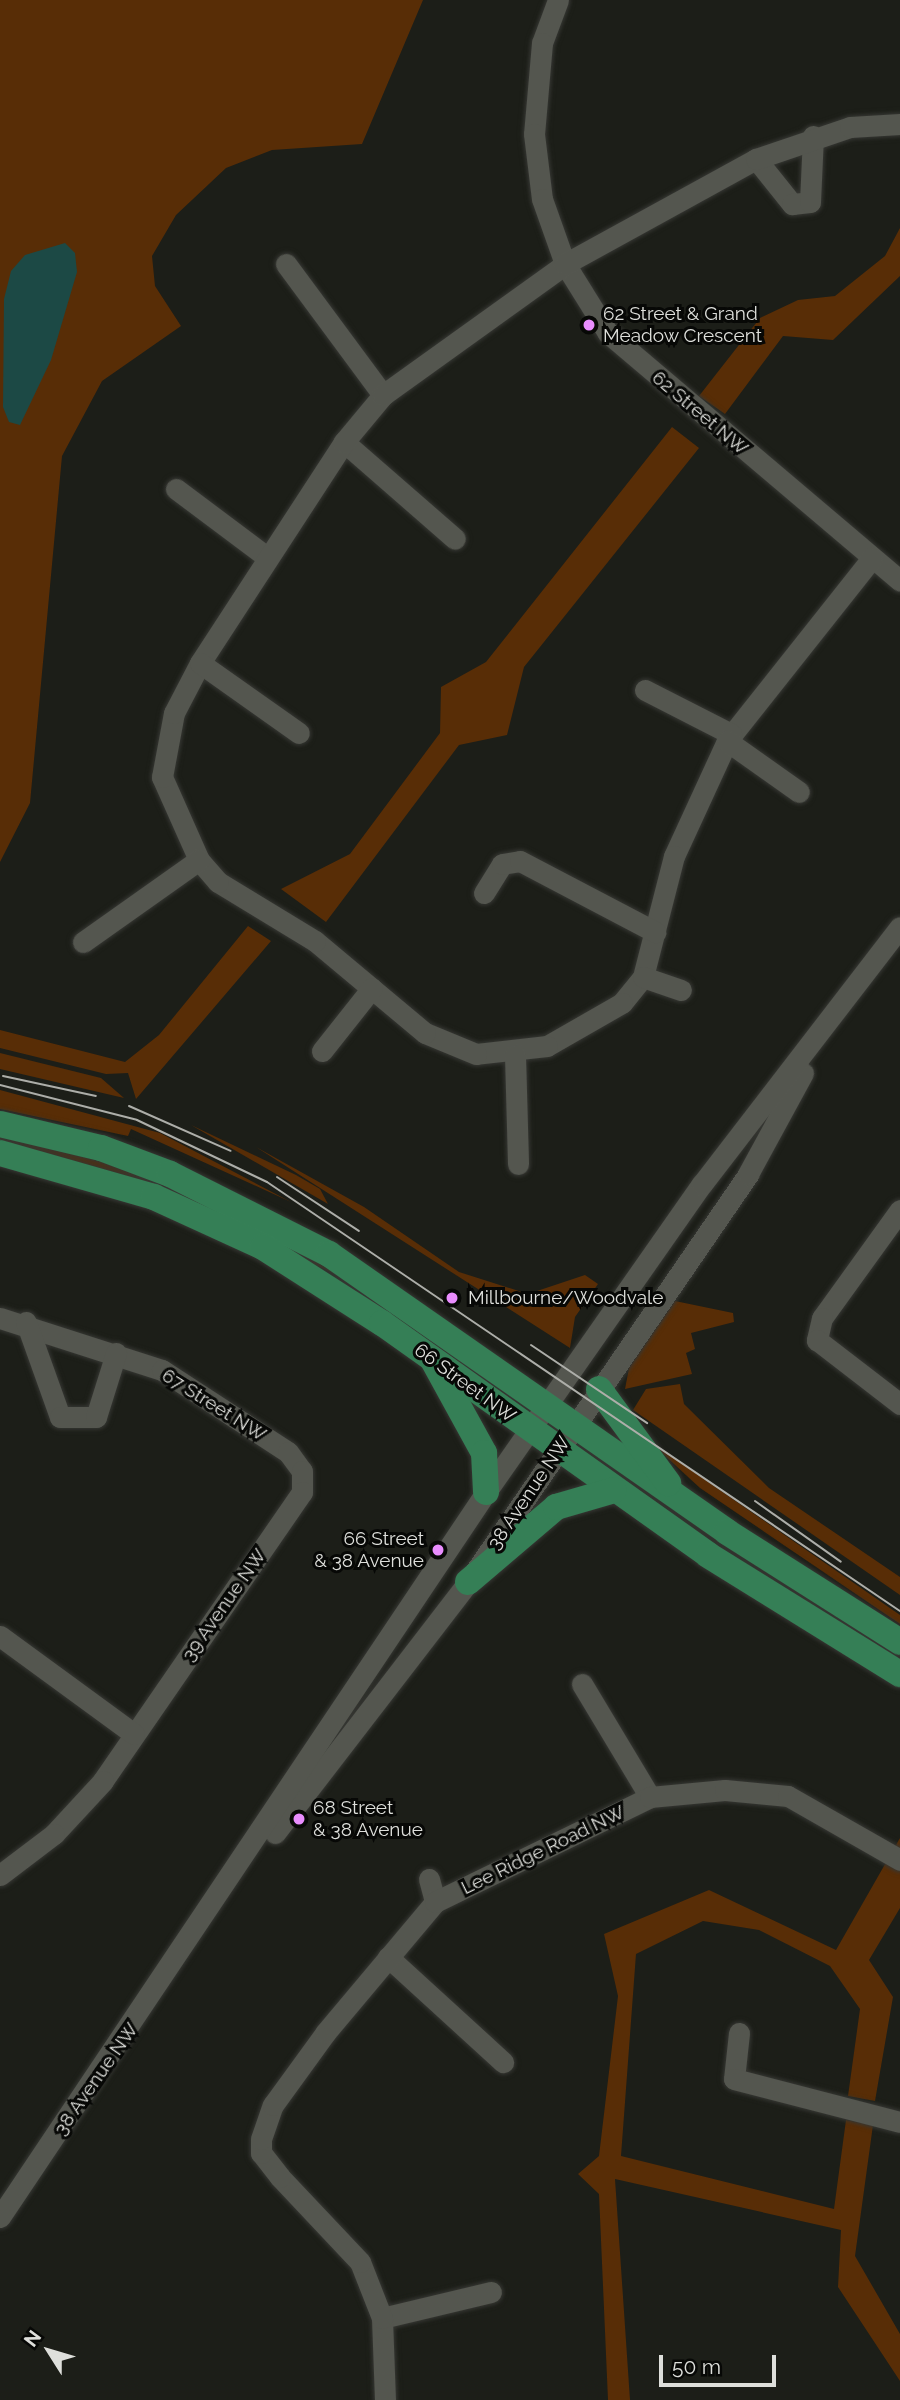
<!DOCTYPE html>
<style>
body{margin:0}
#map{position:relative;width:900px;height:2400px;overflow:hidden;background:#1c1e18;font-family:Raleway,sans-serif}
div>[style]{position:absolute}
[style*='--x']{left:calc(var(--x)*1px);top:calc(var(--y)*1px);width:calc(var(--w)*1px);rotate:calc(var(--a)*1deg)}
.green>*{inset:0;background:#582d06}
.water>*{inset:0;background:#1c4945}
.roads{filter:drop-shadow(0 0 2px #363733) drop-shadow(0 0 2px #363733)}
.minor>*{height:21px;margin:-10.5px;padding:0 10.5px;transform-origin:10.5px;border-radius:10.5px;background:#54564f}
.major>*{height:26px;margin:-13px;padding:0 13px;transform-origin:13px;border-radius:13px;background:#357f56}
.tram>*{height:2px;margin:-1px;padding:0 1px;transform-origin:1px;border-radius:1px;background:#adaea9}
.dots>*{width:19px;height:19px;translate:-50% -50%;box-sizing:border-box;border:4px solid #070806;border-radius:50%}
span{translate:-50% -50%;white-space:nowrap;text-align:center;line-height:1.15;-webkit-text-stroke:6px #070806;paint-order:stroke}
.poi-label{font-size:19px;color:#dedfdb}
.left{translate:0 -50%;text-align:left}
.right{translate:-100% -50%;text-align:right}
.street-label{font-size:19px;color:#dedfdb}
.north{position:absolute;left:14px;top:2316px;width:70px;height:70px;-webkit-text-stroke:5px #070806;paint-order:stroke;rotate:307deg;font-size:19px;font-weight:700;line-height:28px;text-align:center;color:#dedfdb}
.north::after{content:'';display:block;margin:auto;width:24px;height:32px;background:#dedfdb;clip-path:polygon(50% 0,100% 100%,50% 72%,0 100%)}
.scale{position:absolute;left:659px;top:2355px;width:117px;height:32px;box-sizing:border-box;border:4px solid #dedfdb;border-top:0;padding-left:9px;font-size:21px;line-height:24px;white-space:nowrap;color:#dedfdb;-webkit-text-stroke:5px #070806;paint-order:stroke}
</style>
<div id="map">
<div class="green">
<div style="clip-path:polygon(0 0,423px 0,362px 144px,272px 150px,226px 168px,176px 215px,152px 256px,155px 286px,181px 326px,102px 381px,62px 456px,30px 803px,0 862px)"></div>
<div style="clip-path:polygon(900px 228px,900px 276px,833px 340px,783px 336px,725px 414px,699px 396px,760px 318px,798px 300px,835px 296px,885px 256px)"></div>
<div style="clip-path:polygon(672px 427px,699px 448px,524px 667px,507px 735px,459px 745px,326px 922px,281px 889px,350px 854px,440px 733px,441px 687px,486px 662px)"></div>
<div style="clip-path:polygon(248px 926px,271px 941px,136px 1099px,128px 1073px,106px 1074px,0 1048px,0 1030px,125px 1062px,159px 1035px)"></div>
<div style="clip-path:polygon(0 1053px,101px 1078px,124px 1098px,0 1069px)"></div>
<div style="clip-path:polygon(0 1090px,160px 1133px,291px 1202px,131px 1129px,128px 1136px,0 1109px)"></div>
<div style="clip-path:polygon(191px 1125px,296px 1175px,320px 1189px,328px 1204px)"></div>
<div style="clip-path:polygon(0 1133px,143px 1174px,293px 1245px,335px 1274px,121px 1174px,0 1140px)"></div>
<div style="clip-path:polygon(256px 1147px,364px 1207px,459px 1272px,528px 1294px,585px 1275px,598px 1284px,575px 1317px,570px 1348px)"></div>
<div style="clip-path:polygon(675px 1301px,733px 1313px,734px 1322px,691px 1333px,695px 1349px,686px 1353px,692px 1374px,625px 1389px,629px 1368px)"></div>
<div style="clip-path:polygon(680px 1384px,684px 1404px,769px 1488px,900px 1577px,900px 1595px,633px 1410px,646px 1389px)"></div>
<div style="clip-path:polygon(649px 1441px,900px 1615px,900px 1624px,700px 1488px)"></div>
<div style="clip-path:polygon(900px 1838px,900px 1908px,869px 1960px,893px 1997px,875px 2101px,848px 2096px,860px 2009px,830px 1966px,759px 1930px,703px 1921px,636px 1954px,621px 2156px,834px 2209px,846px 2120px,873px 2125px,855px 2256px,900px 2334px,900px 2381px,838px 2287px,841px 2230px,615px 2179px,630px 2400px,608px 2400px,599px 2194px,578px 2174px,599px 2156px,618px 1996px,604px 1934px,709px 1890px,836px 1950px)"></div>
</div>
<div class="water">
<div style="clip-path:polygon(65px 243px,75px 253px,77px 272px,51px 360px,20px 425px,9px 422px,3px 407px,4px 299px,11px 271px,25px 255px)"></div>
</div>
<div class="roads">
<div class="minor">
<div style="--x:558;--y:0;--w:46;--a:110.4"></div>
<div style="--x:542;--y:43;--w:91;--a:95"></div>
<div style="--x:534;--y:134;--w:65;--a:83"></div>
<div style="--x:542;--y:199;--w:69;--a:70.5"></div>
<div style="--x:565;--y:264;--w:81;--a:58.1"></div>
<div style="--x:608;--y:333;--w:383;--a:40.3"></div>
<div style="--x:756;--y:159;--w:58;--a:51.3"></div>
<div style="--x:792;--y:204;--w:18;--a:-6"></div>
<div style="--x:810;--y:202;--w:66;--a:-87.4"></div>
<div style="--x:286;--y:264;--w:163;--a:53.5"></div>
<div style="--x:344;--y:442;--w:147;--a:41.1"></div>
<div style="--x:176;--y:489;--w:114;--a:36.8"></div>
<div style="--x:872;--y:558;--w:233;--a:128.4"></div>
<div style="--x:727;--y:741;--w:127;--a:114.7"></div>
<div style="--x:674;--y:856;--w:125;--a:104.4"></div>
<div style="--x:643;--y:977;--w:33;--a:129"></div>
<div style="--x:622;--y:1003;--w:86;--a:150.2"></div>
<div style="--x:547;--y:1046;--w:71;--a:173.6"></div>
<div style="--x:476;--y:1054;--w:55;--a:-157.6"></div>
<div style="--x:425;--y:1033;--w:143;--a:-140.1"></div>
<div style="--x:315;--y:941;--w:114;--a:-148.7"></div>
<div style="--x:218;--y:882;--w:29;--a:-131"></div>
<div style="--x:199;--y:860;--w:91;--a:-114"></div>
<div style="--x:162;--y:777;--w:65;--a:-79.4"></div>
<div style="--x:174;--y:713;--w:56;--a:-62.5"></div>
<div style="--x:200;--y:663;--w:264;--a:-56.9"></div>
<div style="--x:344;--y:442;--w:61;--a:-50.3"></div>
<div style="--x:383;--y:395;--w:224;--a:-35.7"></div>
<div style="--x:565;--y:264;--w:218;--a:-28.8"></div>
<div style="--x:756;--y:159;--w:99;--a:-18.8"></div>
<div style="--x:850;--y:127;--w:50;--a:-3.4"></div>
<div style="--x:200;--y:663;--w:121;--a:35.3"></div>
<div style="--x:645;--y:690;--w:97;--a:27.1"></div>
<div style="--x:727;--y:741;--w:88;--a:35.3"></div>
<div style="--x:484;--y:893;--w:34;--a:-58"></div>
<div style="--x:502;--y:864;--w:18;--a:-9"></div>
<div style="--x:520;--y:861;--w:153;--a:27.7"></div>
<div style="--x:83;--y:942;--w:142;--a:-35.3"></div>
<div style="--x:643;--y:977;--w:40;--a:18.9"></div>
<div style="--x:322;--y:1051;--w:80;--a:-51.6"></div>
<div style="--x:515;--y:1055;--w:109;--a:88.4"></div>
<div style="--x:900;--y:1210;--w:133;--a:125.8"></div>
<div style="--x:822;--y:1318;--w:23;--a:103"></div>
<div style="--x:817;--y:1340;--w:105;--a:37.6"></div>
<div style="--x:0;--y:1318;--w:170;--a:17.8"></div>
<div style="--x:162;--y:1370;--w:150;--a:33.1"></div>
<div style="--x:288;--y:1452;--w:24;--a:54"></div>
<div style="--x:302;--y:1471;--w:21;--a:90"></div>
<div style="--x:302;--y:1492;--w:351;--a:124.6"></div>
<div style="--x:103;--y:1781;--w:72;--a:132.8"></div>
<div style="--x:54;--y:1834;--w:68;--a:142.8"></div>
<div style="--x:26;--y:1322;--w:101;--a:70.3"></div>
<div style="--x:60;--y:1417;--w:36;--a:0"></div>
<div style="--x:96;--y:1417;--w:67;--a:-72.6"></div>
<div style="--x:0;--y:1636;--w:166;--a:36.2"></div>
<div style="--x:582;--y:1684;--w:132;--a:59"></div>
<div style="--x:275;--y:1833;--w:317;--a:-52.4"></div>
<div style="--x:468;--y:1582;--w:495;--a:-55.5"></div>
<div style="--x:748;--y:1174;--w:115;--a:-61.4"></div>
<div style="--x:429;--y:1879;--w:24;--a:75"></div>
<div style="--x:388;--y:1957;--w:156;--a:42.4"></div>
<div style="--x:739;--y:2033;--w:46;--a:96.2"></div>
<div style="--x:734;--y:2079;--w:171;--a:14.5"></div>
<div style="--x:0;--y:2217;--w:873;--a:-56.16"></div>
<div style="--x:486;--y:1492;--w:376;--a:-55"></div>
<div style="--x:702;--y:1184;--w:324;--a:-52.4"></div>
<div style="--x:382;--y:2318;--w:112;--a:-13.4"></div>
<div style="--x:385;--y:2400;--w:82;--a:-92.1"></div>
<div style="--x:382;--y:2318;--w:60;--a:-111.4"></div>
<div style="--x:360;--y:2262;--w:117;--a:-133.3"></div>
<div style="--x:280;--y:2177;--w:31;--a:-128"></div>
<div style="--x:261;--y:2153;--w:14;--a:-90"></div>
<div style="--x:261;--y:2139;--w:36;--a:-71"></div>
<div style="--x:273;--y:2105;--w:90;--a:-54"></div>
<div style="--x:326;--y:2032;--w:170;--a:-50"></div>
<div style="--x:435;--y:1902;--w:239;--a:-26"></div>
<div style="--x:650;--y:1797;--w:75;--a:-5.3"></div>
<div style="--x:725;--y:1790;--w:63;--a:5.4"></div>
<div style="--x:788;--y:1796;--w:129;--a:29.7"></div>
</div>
<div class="major">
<div style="--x:0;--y:1124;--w:104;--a:13.4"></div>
<div style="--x:101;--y:1148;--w:74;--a:20.6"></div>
<div style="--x:170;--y:1174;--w:178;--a:26.7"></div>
<div style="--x:329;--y:1254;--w:485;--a:34.9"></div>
<div style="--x:727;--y:1532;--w:205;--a:32.4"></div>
<div style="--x:0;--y:1153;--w:160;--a:15.9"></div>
<div style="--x:154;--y:1197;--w:120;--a:24.6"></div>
<div style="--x:263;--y:1247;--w:141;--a:32.6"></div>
<div style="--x:382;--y:1323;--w:400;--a:35.4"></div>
<div style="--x:708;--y:1555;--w:226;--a:31.8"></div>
<div style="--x:434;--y:1362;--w:104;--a:61.2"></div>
<div style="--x:484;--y:1453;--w:39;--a:87"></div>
<div style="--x:599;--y:1389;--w:117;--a:53.7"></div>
<div style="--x:468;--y:1582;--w:116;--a:-40.4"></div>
<div style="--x:556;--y:1507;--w:60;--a:-16.3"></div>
</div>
</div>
<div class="tram">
<div style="--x:3;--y:1076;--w:95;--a:12.1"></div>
<div style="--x:0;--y:1085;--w:141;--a:14.3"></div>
<div style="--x:137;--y:1120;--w:144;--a:25.5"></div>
<div style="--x:267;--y:1182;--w:765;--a:34.13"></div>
<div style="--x:129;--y:1106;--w:111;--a:23.8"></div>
<div style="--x:277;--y:1177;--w:98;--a:33.4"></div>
<div style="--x:531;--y:1345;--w:140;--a:33.9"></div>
<div style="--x:755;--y:1501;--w:105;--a:35.3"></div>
</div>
<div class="dots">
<div style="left:589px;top:325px;background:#e98dfe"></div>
<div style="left:452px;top:1298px;background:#e98dfe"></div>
<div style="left:438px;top:1550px;background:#e98dfe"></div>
<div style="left:299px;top:1819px;background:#e98dfe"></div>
</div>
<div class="poi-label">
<span class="left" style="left:603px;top:325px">62 Street &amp; Grand<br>Meadow Crescent</span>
<span class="left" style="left:468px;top:1298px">Millbourne/Woodvale</span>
<span class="right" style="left:424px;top:1550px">66 Street<br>&amp; 38 Avenue</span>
<span class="left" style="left:313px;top:1819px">68 Street<br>&amp; 38 Avenue</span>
</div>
<div class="street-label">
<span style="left:700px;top:413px;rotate:40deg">62 Street NW</span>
<span style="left:465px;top:1383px;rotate:36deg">66 Street NW</span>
<span style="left:214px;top:1405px;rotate:32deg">67 Street NW</span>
<span style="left:529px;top:1493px;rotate:-56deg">38 Avenue NW</span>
<span style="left:224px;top:1605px;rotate:-55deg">39 Avenue NW</span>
<span style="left:543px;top:1850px;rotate:-26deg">Lee Ridge Road NW</span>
<span style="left:96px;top:2079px;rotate:-55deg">38 Avenue NW</span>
</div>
<div class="north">N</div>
<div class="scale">50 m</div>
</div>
